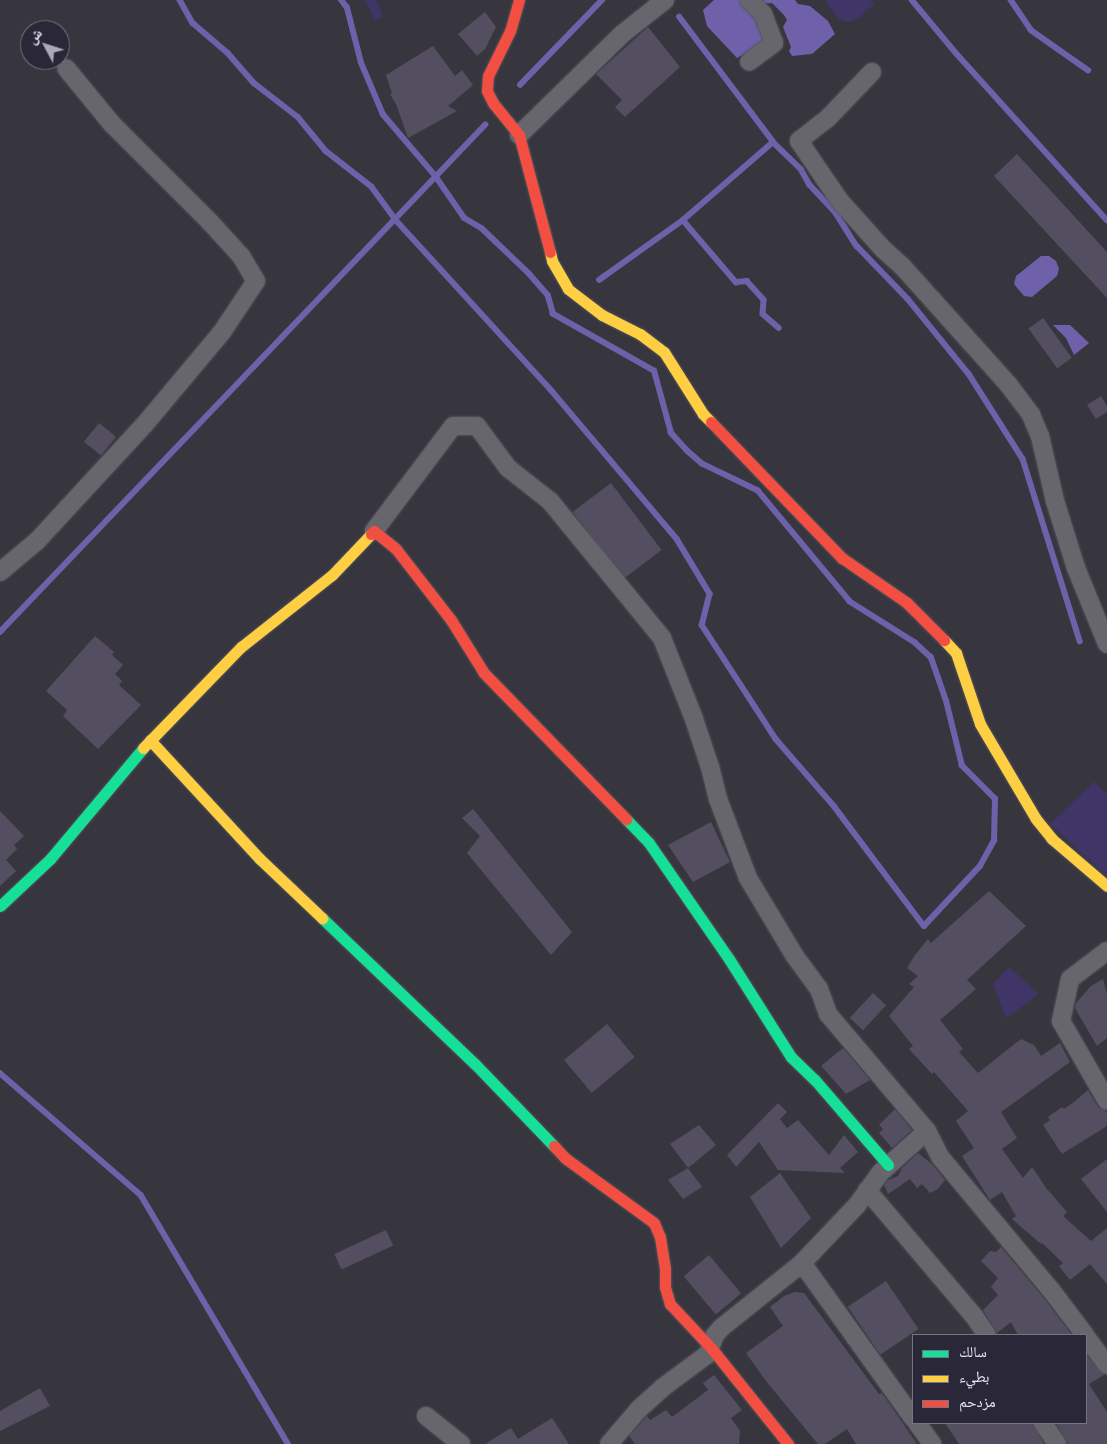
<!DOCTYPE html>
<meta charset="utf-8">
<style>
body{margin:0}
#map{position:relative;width:1107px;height:1444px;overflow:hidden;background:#37363f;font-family:"Open Sans","Noto Naskh Arabic",sans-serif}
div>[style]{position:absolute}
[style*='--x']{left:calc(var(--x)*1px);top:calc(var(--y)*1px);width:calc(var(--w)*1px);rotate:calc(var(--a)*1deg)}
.green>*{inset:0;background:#403567}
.water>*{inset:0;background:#6f61a9}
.stream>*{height:5.5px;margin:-2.75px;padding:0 2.75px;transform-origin:2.75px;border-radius:2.75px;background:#6f61a9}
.building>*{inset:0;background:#534f61;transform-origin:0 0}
.roads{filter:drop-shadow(0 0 1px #54535b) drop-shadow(0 0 1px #54535b)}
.street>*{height:18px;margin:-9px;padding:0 9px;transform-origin:9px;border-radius:9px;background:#67666c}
.fast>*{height:11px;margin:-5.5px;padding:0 5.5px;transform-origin:5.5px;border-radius:5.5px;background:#16e098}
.slow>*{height:11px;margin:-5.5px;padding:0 5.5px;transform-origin:5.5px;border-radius:5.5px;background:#ffcf43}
.jam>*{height:11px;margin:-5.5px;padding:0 5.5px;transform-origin:5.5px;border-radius:5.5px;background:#f24e42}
span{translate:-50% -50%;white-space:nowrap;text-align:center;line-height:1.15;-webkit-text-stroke:5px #2a2838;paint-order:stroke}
.legend{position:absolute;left:912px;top:1334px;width:175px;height:90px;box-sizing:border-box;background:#2a2838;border:1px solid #767583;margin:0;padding:6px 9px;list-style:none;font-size:15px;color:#e9e8f3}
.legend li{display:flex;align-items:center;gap:10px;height:25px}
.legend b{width:25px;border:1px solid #767583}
.north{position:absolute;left:20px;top:20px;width:50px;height:50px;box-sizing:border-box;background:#2a2838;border:1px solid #767583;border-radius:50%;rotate:310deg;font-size:14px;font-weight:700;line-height:20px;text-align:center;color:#e9e8f3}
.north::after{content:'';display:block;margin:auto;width:18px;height:22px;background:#abaab4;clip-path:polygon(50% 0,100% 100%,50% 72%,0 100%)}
</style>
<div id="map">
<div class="green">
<div style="clip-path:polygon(365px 0,376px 0,383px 16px,375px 21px)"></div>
<div style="clip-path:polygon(825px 0,871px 0,874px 4px,858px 19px,848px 22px,838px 19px)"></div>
<div style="clip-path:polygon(1094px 782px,1107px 794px,1107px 876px,1050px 824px)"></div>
<div style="clip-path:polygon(1009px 967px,1039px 994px,1006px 1018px,993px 984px)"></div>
</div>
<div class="water">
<div style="clip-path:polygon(714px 0,743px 0,764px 25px,763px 43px,737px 58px,707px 26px,703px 10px)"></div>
<div style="clip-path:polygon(754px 0,795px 0,798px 4px,810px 6px,828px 21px,835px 34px,812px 54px,792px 56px,789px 51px,791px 47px,783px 27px,787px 20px,784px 15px,772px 3px,759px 4px)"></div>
<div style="clip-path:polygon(1041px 256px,1049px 256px,1056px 261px,1059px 269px,1057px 276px,1032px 297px,1024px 296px,1014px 284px,1016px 276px)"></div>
<div style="clip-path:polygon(1053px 325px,1070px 325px,1089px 343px,1074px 355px,1066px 338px)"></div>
</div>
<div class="stream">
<div style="--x:180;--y:0;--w:26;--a:61"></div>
<div style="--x:193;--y:23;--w:46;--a:40.6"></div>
<div style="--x:228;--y:53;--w:40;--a:49"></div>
<div style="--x:254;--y:83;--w:56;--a:37.7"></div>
<div style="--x:298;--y:117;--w:44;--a:50.5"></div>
<div style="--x:326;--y:151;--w:58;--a:38"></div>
<div style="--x:372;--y:187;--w:39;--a:54"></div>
<div style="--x:395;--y:219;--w:233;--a:47.6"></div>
<div style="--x:552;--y:391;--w:194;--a:49.8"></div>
<div style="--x:677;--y:539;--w:64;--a:59"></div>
<div style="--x:710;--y:594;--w:32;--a:104"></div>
<div style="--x:702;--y:625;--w:136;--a:57"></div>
<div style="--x:776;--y:739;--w:89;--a:49.1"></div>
<div style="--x:834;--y:806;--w:150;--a:53.1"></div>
<div style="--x:924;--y:926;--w:82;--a:-47"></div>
<div style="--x:980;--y:866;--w:29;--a:-61"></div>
<div style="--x:994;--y:841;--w:42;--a:-88.6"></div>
<div style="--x:995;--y:799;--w:47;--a:-135"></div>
<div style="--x:962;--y:766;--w:67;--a:-103.8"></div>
<div style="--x:946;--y:701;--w:46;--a:-109.2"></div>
<div style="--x:931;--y:658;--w:22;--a:-137"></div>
<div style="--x:915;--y:643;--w:77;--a:-147.8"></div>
<div style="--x:850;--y:602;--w:144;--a:-129.7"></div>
<div style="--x:758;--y:491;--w:62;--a:-154.3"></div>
<div style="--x:702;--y:464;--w:20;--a:-139"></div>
<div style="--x:687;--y:451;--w:24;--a:-132"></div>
<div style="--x:671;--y:433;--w:64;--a:-105.3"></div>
<div style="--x:654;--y:371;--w:116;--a:-150.6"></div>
<div style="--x:553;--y:314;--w:19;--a:-106"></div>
<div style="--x:548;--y:296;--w:30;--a:-131"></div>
<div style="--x:528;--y:273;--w:64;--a:-136.3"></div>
<div style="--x:482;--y:229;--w:21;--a:-149"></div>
<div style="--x:464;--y:218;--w:51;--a:-124.6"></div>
<div style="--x:435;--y:176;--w:80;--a:-130.4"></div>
<div style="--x:383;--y:115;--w:56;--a:-112.9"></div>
<div style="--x:361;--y:63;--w:57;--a:-104.3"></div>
<div style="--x:347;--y:8;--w:10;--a:-127"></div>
<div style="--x:912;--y:0;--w:70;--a:50.2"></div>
<div style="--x:957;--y:54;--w:224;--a:47.9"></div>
<div style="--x:1011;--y:0;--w:36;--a:56"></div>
<div style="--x:1031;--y:30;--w:70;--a:35.1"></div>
<div style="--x:520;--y:85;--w:118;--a:-46"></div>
<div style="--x:773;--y:142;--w:39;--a:44"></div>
<div style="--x:801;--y:169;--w:18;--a:61"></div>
<div style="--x:810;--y:185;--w:38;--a:47"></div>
<div style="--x:836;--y:213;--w:39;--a:58"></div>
<div style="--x:857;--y:246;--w:74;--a:46.1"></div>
<div style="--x:908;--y:299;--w:97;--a:50.9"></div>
<div style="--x:969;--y:374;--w:101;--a:57.6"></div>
<div style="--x:1023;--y:459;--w:191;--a:72.6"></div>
<div style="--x:683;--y:220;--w:82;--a:49.5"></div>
<div style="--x:736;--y:282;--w:11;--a:-5"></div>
<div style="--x:747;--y:281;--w:25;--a:48"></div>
<div style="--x:764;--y:300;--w:14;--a:94"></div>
<div style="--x:763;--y:314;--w:21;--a:41"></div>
<div style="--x:599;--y:280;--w:103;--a:-35.5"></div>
<div style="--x:683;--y:220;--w:119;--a:-40.9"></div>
<div style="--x:773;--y:142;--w:156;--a:-126.9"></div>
<div style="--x:0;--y:632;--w:702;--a:-46.27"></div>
<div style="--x:0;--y:1073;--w:186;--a:40.9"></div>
<div style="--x:141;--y:1195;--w:289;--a:59.4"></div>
</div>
<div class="building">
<div style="clip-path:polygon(485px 12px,496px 27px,485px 49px,477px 56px,458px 34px)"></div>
<div style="clip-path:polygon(648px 27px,680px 67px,625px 117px,615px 107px,622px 100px,596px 74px)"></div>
<div style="clip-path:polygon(433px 46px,455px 76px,462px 70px,473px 85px,448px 106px,457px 111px,408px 138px,396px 104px,390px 94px,392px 93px,386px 75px)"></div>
<div style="clip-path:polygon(1017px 154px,1107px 252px,1107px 298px,994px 176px)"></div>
<div style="left:1043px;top:318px;width:49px;height:18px;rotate:54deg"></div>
<div style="clip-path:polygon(1101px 396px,1107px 406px,1107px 412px,1096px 419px,1087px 405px)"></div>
<div style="left:99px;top:423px;width:22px;height:24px;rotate:39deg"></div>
<div style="left:611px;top:483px;width:84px;height:48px;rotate:53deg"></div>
<div style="clip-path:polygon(95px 636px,114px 652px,112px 655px,123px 665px,115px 674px,122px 681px,119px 685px,141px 705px,98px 749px,63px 716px,67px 711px,66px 709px,46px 691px)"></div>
<div style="clip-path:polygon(473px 809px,572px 932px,551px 955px,467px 853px,480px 836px,462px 818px)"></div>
<div style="clip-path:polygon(0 811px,24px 836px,14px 845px,17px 849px,6px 860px,16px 871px,0 886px)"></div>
<div style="clip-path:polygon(711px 822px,730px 862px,693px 882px,668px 845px)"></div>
<div style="clip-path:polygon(989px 891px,1026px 926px,967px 980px,976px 989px,940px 1020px,963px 1049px,959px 1052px,978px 1073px,1021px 1039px,1034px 1045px,1041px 1056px,1060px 1043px,1070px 1062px,1001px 1112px,1017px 1138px,1002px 1149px,1023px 1178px,1032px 1167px,1047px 1189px,1067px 1212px,1063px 1216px,1091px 1241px,1107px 1228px,1107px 1284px,1090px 1264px,1070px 1280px,1059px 1266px,1063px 1263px,1042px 1243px,1041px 1244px,1012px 1219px,1016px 1216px,1002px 1192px,990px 1200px,962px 1156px,974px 1148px,956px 1121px,968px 1111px,934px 1072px,932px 1074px,909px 1049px,913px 1046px,889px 1016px,914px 987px,909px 984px,918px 976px,907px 968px,915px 955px,928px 939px,931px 943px)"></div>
<div style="clip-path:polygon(1103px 979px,1107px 994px,1107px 1038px,1097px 1046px,1075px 1008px,1076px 1003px,1091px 986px)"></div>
<div style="left:873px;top:993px;width:18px;height:34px;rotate:43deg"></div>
<div style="left:607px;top:1024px;width:43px;height:56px;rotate:50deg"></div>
<div style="clip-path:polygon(843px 1048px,870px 1080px,846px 1094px,821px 1066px)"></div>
<div style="clip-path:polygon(1088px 1090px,1098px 1107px,1107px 1112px,1107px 1126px,1062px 1154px,1043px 1125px,1050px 1120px,1048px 1117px,1062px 1107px,1064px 1109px,1074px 1102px)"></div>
<div style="clip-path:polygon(778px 1103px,787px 1112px,780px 1119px,787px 1128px,798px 1120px,829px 1155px,844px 1135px,858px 1152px,840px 1168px,845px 1173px,778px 1170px,759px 1142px,736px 1167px,727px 1155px)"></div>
<div style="clip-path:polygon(895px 1109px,912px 1130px,892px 1148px,879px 1133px,883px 1129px,879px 1125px)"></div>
<div style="clip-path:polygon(699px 1125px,716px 1145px,688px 1168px,702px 1187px,683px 1199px,668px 1180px,688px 1168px,670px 1144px)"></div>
<div style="clip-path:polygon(918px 1153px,932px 1164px,945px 1180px,938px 1189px,930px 1193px,922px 1184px,917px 1188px,910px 1179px,888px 1194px,884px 1185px,888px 1180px,898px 1176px,902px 1168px)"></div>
<div style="clip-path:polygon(1107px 1159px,1107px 1212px,1081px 1179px)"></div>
<div style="clip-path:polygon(780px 1173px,811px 1218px,781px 1248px,750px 1197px)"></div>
<div style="left:386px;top:1230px;width:17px;height:57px;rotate:65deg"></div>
<div style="clip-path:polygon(1001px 1247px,1043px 1297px,1072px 1335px,1018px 1335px,1011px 1322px,997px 1333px,983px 1310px,998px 1295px,991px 1287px,998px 1278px,981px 1261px,990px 1251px,996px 1252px)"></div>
<div style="left:709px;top:1255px;width:50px;height:33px;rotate:50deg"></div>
<div style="left:886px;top:1281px;width:58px;height:46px;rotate:56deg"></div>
<div style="clip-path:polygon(795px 1292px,804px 1293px,807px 1297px,879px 1394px,882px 1393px,917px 1444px,856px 1444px,847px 1429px,825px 1444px,818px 1444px,766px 1381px,746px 1353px,783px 1326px,770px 1307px,784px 1296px)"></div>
<div style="clip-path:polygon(1086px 1354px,1104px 1375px,1089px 1384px,1107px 1412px,1107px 1444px,1068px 1444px,1056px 1423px,1086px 1423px)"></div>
<div style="clip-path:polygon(714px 1375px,742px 1410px,731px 1418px,740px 1431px,739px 1444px,635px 1444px,629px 1436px,647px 1416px,650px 1420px,666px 1410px,672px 1417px,708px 1390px,703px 1383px)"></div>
<div style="clip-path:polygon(40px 1388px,50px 1406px,0 1431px,0 1411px)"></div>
<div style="clip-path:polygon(552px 1418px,569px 1444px,485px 1444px,511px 1428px,518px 1439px)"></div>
<div style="clip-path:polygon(945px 1423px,1033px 1423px,1044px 1444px,959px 1444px)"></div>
</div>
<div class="roads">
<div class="street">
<div style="--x:749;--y:0;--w:20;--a:45"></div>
<div style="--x:763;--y:14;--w:31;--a:69"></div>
<div style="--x:774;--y:43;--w:31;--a:143"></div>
<div style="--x:872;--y:72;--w:64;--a:133.7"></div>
<div style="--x:828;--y:118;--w:37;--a:142"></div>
<div style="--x:799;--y:141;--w:73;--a:55.7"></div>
<div style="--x:840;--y:201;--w:64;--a:48.1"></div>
<div style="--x:883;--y:249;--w:25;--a:42"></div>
<div style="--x:902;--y:266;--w:159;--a:48.1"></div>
<div style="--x:1008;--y:384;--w:39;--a:53"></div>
<div style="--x:1031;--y:415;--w:23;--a:67"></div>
<div style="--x:1040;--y:436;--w:67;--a:77"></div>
<div style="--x:1055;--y:501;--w:70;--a:72.6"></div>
<div style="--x:1076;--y:568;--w:82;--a:67.8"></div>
<div style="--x:519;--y:135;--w:143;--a:-44.4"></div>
<div style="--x:621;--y:35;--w:56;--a:-38.5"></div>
<div style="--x:374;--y:531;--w:131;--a:-53"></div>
<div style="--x:453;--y:426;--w:24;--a:0"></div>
<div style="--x:477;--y:426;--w:52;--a:53.6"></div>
<div style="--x:508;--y:468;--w:53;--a:38.2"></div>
<div style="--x:550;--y:501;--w:177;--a:50.7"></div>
<div style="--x:662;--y:638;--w:87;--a:68.4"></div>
<div style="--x:694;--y:719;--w:51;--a:71.6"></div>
<div style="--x:710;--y:767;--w:33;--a:76"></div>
<div style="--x:718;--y:799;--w:85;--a:69.2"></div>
<div style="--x:748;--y:878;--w:90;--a:59.1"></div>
<div style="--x:794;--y:955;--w:42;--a:53.7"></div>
<div style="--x:819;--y:989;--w:27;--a:70"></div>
<div style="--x:828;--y:1014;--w:153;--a:49.8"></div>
<div style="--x:927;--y:1131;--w:30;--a:63"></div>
<div style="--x:941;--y:1158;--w:172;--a:50.2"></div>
<div style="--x:1051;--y:1290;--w:56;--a:52.9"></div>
<div style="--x:0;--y:572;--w:48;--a:-40"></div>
<div style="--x:37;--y:541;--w:159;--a:-47.3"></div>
<div style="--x:145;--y:424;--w:120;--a:-50.1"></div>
<div style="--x:222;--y:332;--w:61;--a:-56.3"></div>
<div style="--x:256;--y:281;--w:29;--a:-121"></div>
<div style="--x:241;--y:256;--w:47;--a:-132.4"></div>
<div style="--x:209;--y:221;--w:137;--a:-135"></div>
<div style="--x:112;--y:124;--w:72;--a:-129.4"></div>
<div style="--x:1107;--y:951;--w:46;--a:142.9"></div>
<div style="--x:1070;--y:979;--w:43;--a:102.1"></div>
<div style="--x:1061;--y:1021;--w:92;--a:60.1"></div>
<div style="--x:867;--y:1190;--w:165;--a:49.7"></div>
<div style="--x:974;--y:1316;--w:23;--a:56"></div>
<div style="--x:802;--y:1263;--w:191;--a:54.4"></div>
<div style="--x:1086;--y:1337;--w:35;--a:53"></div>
<div style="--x:426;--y:1416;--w:45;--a:38.7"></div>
<div style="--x:917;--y:1423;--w:26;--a:54"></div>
<div style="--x:1043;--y:1423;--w:25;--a:56"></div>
<div style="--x:609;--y:1444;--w:46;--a:-49.4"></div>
<div style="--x:639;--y:1409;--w:31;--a:-42"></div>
<div style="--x:662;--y:1388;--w:57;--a:-36.5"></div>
<div style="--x:708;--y:1354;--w:20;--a:-70"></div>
<div style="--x:715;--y:1335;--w:9;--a:-49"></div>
<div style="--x:721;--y:1328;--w:104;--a:-38.7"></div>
<div style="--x:802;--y:1263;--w:80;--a:-46.5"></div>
<div style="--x:857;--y:1205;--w:39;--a:-54"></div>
<div style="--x:880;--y:1173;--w:63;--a:-41.8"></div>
</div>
<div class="fast">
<div style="--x:626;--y:819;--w:33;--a:46"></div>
<div style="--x:649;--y:843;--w:141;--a:55.4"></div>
<div style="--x:729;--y:959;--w:116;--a:57.7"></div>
<div style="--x:791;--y:1057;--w:33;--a:44"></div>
<div style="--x:815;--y:1080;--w:112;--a:49.3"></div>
<div style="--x:0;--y:906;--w:69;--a:-43.2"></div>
<div style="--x:50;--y:859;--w:145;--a:-50"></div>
<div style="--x:322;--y:918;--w:211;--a:43.7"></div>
<div style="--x:475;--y:1064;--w:114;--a:46.1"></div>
</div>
<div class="slow">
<div style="--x:550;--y:252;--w:9;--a:77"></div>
<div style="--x:552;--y:261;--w:32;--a:60"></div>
<div style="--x:568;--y:289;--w:43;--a:37.4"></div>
<div style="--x:602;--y:315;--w:42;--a:26.6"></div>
<div style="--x:640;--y:334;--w:30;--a:37"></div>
<div style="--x:664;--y:352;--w:73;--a:57.8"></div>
<div style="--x:703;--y:414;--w:11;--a:45"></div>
<div style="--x:944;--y:640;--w:18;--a:47"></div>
<div style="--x:956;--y:653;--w:75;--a:71.3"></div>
<div style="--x:980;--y:724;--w:110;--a:59.5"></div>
<div style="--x:1036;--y:819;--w:26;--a:51"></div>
<div style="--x:1052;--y:839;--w:72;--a:40.5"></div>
<div style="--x:150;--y:740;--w:162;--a:47.3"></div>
<div style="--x:260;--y:859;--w:86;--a:43.6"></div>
<div style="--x:143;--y:748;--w:141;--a:-45.9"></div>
<div style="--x:241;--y:647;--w:116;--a:-38.4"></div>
<div style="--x:332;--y:575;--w:57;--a:-46.4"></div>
</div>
<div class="jam">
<div style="--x:519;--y:0;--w:32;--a:106"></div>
<div style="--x:510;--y:31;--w:50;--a:116.1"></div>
<div style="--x:488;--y:76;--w:15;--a:94"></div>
<div style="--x:487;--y:91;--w:13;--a:63"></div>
<div style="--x:493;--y:103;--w:41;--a:50.9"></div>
<div style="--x:519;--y:135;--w:121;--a:75.2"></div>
<div style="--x:711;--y:422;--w:189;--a:46.1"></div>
<div style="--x:842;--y:558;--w:78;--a:34.5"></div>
<div style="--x:906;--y:602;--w:54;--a:45"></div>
<div style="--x:371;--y:534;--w:4;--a:-45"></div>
<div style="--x:374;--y:531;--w:28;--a:39"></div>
<div style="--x:396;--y:549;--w:90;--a:52.2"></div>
<div style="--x:451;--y:620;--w:62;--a:58.1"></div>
<div style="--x:484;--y:673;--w:204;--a:45.8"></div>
<div style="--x:554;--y:1146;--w:16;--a:47"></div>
<div style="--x:565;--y:1158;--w:110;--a:36.1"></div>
<div style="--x:654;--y:1223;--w:15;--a:67"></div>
<div style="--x:660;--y:1237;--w:31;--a:81"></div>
<div style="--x:665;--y:1268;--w:19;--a:90"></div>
<div style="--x:665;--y:1287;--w:18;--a:74"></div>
<div style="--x:670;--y:1304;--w:62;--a:47"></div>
<div style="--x:712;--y:1349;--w:122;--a:51.3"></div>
</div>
</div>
<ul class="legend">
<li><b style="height:6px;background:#16e098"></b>سالك</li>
<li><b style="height:6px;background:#ffcf43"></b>بطيء</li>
<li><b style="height:6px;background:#f24e42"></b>مزدحم</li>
</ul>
<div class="north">ش</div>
</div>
